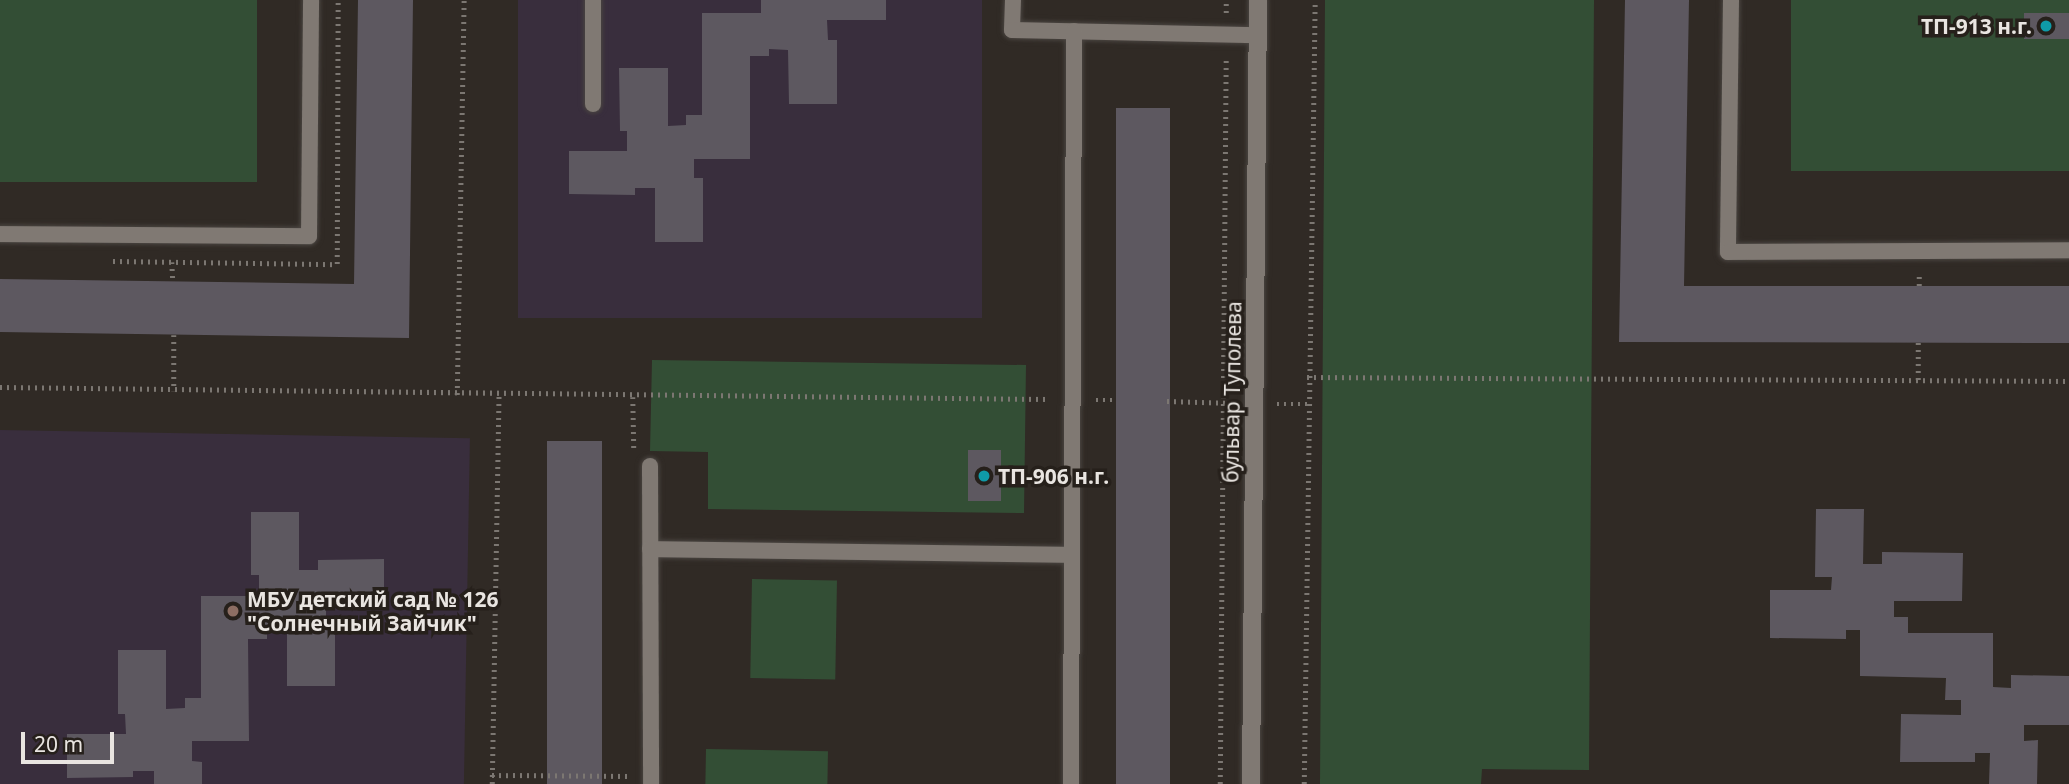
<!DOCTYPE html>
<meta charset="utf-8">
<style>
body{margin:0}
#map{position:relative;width:2069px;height:784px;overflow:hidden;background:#302a25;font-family:"Noto Sans",sans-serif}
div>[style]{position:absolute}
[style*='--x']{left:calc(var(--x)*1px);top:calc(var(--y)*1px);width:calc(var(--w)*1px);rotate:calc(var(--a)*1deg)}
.education>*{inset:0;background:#392e3d;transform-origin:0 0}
.green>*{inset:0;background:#334e35;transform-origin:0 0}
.building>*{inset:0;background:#5d5860;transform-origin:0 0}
.path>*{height:4.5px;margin-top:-2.25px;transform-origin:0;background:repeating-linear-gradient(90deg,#7c7772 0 2px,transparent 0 7px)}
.roads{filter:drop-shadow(0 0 2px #4a4541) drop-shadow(0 0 2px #4a4541)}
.service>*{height:16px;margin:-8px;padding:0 8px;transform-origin:8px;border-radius:8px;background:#807973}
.minor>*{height:18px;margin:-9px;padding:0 9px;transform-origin:9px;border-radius:9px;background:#807973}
.dots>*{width:19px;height:19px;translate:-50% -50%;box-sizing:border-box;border:4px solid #26201b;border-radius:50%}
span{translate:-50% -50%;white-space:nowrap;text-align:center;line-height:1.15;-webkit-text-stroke:7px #26201b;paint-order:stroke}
.poi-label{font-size:21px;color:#e9e5e1;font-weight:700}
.right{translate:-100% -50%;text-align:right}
.left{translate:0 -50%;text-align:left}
.street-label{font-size:21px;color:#e9e5e1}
.scale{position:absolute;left:21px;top:732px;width:93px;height:32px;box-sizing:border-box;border:4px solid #e9e5e1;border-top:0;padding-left:9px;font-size:21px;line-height:24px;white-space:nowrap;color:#e9e5e1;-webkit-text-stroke:5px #26201b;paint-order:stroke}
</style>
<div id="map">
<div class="education">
<div style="left:518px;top:0;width:464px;height:318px"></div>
<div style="left:0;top:430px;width:470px;height:354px;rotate:1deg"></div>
</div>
<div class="green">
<div style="left:0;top:0;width:257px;height:182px"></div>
<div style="clip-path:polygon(1325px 0,1594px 0,1589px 770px,1482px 769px,1481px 784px,1320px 784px)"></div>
<div style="left:1791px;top:0;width:278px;height:171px"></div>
<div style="clip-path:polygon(652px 360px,1026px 365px,1024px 513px,708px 509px,708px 452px,650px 451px)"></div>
<div style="left:752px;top:579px;width:85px;height:99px;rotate:1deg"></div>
<div style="left:706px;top:749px;width:122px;height:35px;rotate:1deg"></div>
</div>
<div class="building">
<div style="clip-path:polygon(358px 0,413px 0,409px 338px,0 332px,0 279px,354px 284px)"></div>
<div style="clip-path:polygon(761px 0,886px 0,886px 20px,827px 20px,828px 40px,837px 40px,837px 104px,789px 104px,788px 50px,769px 49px,769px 56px,750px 56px,750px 159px,694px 159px,694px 178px,703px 178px,703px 242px,655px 242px,655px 188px,635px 188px,635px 195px,569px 194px,569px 151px,627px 151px,627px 131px,620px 131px,619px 68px,668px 68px,668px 126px,686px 125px,686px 115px,702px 115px,702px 13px,761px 13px)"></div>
<div style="clip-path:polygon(1625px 0,1689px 0,1684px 286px,2069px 286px,2069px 343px,1619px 342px)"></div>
<div style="left:2024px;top:13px;width:45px;height:26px"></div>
<div style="left:1116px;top:108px;width:54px;height:676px"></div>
<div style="left:547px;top:441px;width:55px;height:343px"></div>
<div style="left:968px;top:450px;width:33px;height:51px"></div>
<div style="clip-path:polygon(1816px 509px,1864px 509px,1863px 564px,1882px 564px,1882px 552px,1963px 553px,1962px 601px,1894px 601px,1894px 617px,1908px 617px,1908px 633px,1993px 633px,1993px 687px,2011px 688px,2011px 675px,2069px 676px,2069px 725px,2024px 725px,2024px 741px,2038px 740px,2037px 784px,1989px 784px,1990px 753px,1975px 753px,1975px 762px,1900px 762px,1901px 714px,1961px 715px,1961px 700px,1945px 700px,1946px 678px,1860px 676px,1860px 630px,1846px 630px,1846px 639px,1770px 638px,1770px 590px,1831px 590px,1832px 577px,1815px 577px)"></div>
<div style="clip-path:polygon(251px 512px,299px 512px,299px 570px,318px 570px,318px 560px,384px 559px,384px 603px,326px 603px,326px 623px,335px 623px,335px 686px,287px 686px,287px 632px,267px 632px,267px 639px,248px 639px,249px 741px,192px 741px,192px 761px,202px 762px,202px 784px,154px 784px,154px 771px,133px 771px,133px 777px,67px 778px,67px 734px,126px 734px,125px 714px,118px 714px,118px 650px,166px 650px,166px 709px,185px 708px,185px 698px,201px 698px,201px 596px,259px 596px,259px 575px,251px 575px)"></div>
</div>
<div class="path">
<div style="--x:1226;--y:13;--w:13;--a:-90"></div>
<div style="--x:113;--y:261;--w:224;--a:0.8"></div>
<div style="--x:337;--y:264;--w:264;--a:-89.8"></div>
<div style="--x:172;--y:262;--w:19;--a:87"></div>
<div style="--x:1919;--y:286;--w:13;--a:-90"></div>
<div style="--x:174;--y:335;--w:56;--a:90"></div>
<div style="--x:1307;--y:377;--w:762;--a:0.3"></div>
<div style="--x:1918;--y:380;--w:38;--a:-90"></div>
<div style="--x:0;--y:387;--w:1049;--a:0.66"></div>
<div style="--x:457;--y:395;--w:395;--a:-89"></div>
<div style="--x:633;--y:397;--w:51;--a:88.9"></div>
<div style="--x:1096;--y:400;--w:18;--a:0"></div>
<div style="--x:1167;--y:401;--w:66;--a:1.7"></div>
<div style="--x:1277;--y:404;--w:30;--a:0"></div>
<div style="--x:492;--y:775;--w:136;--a:0.4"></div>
<div style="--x:492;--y:784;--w:388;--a:-89"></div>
<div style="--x:1220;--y:784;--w:727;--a:-89.53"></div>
<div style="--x:1304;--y:784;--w:784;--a:-89.2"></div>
</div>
<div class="roads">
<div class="service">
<div style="--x:593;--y:0;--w:104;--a:90"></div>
<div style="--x:1013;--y:0;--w:30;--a:92"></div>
<div style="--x:1012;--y:30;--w:246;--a:1.2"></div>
<div style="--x:1731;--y:0;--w:252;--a:90.7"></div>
<div style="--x:1728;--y:252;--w:341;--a:-0.3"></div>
<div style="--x:0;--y:234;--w:309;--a:0.4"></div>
<div style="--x:309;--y:236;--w:236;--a:-89.5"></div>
<div style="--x:650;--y:466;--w:318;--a:89.8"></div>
<div style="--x:650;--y:549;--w:422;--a:0.8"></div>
<div style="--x:1071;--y:784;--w:753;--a:-89.77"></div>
</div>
<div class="minor">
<div style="--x:1251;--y:784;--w:784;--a:-89.49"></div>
</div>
</div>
<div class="dots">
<div style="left:2046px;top:26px;background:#0f9aa8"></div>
<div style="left:984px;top:476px;background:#0f9aa8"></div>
<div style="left:233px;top:611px;background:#8d6e63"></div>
</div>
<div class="poi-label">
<span class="right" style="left:2032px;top:26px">ТП-913 н.г.</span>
<span class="left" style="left:998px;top:476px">ТП-906 н.г.</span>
<span class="left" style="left:247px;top:611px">МБУ детский сад № 126<br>"Cолнечный Зайчик"</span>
</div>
<div class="street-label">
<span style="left:1232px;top:392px;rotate:-89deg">бульвар Туполева</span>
</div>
<div class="scale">20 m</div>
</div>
